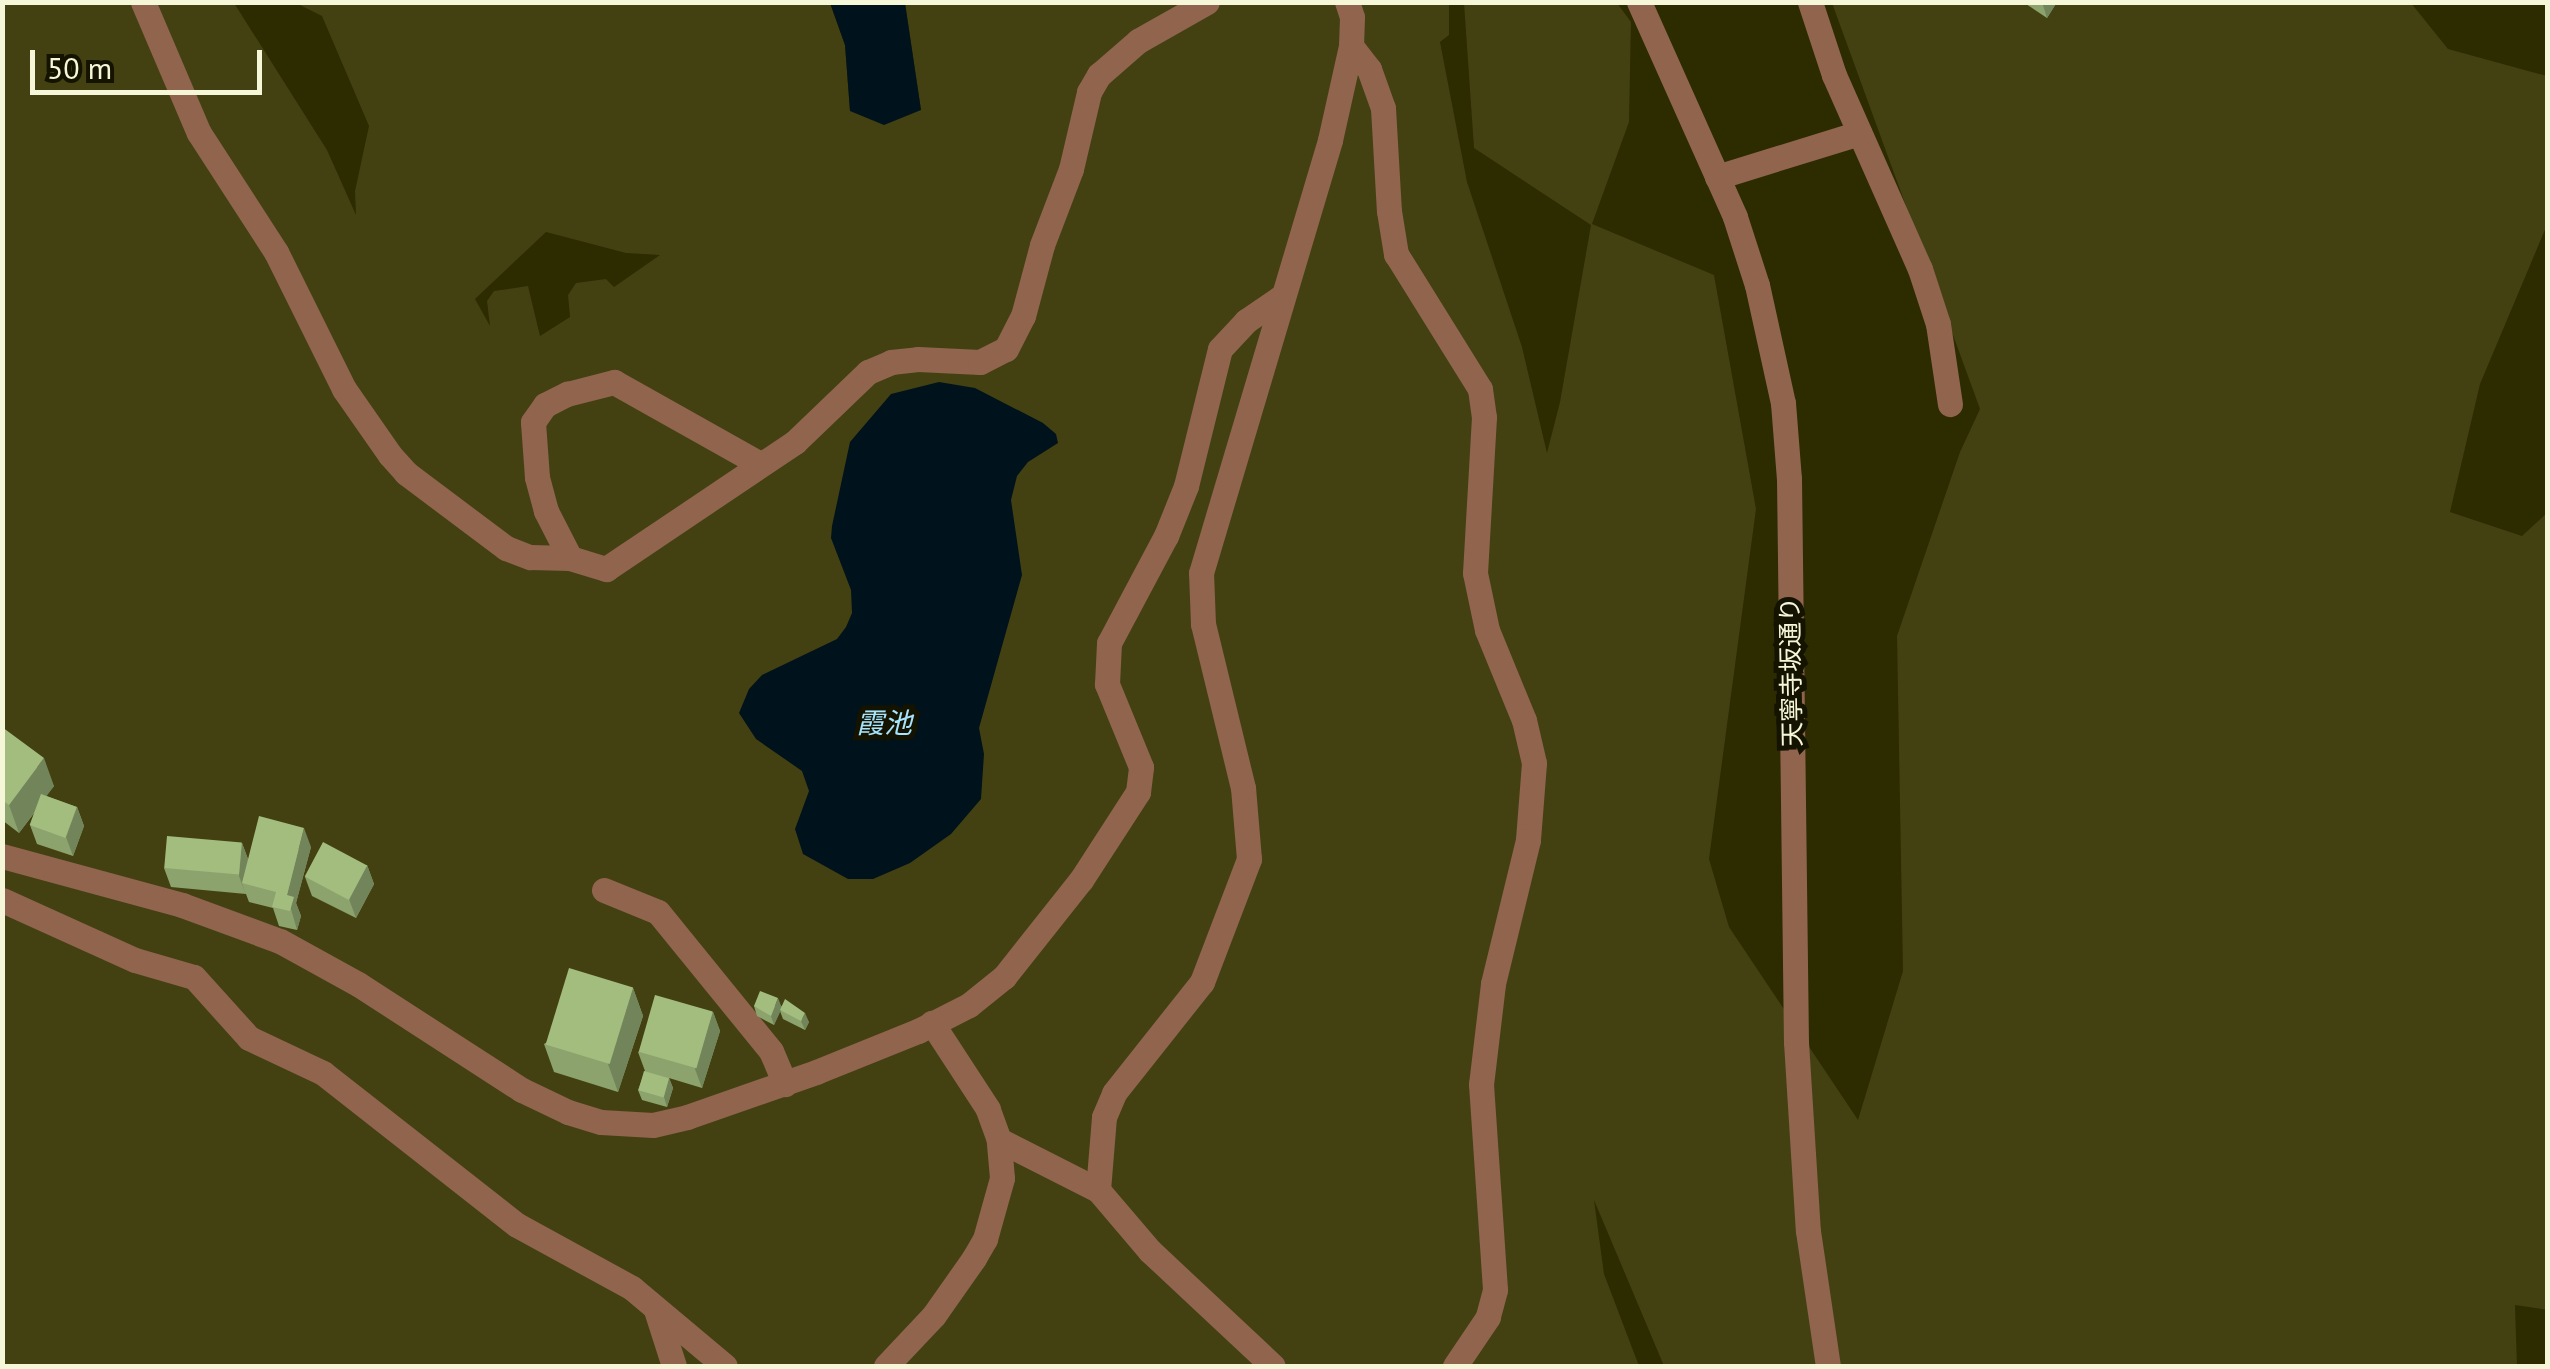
<!DOCTYPE html>
<meta charset="utf-8">
<style>
body{margin:0}
#map{position:relative;width:2550px;height:1369px;overflow:hidden;background:#2d2b00;font-family:"PT Sans","Noto Sans JP",sans-serif}
div>[style]{position:absolute}
[style*='--x']{left:calc(var(--x)*1px);top:calc(var(--y)*1px);width:calc(var(--w)*1px);rotate:calc(var(--a)*1deg)}
.green>*{inset:0;background:#434111}
.water>*{inset:0;background:#00121b}
.minor>*{height:25px;margin:-12.5px;padding:0 12.5px;transform-origin:12.5px;border-radius:12.5px;background:#91644e}
.wall>*{inset:0;background:#8ca36d}
.shaded-wall>*{inset:0;background:#728459}
.building>*{inset:0;background:#a3bd7f;transform-origin:0 0}
span{translate:-50% -50%;white-space:nowrap;text-align:center;line-height:1.15;-webkit-text-stroke:10px #141300;paint-order:stroke}
.street-label{font-size:25px;color:#f6f6d9}
.water-label{font-size:28px;color:#a7e4fe;font-style:italic}
.frame{position:absolute;inset:0;border:5px solid #f6f6d9;pointer-events:none}
.scale{position:absolute;left:30px;top:50px;width:232px;height:45px;box-sizing:border-box;border:5px solid #f6f6d9;border-top:0;padding-left:12px;font-size:30px;line-height:35px;white-space:nowrap;color:#f6f6d9;-webkit-text-stroke:8px #141300;paint-order:stroke}
</style>
<div id="map">
<div class="green">
<div style="clip-path:polygon(evenodd,3px 3px,234px 3px,327px 150px,356px 215px,355px 191px,369px 126px,322px 16px,296px 3px,830px 3px,845px 45px,850px 111px,921px 110px,905px 3px,1449px 3px,1449px 35px,1440px 42px,1467px 182px,1522px 347px,1547px 453px,1560px 402px,1591px 225px,1474px 148px,1464px 3px,1617px 3px,1631px 22px,1629px 122px,1592px 224px,1714px 275px,1756px 509px,1709px 859px,1729px 927px,1858px 1120px,1903px 971px,1897px 636px,1960px 452px,1980px 409px,1832px 3px,2411px 3px,2448px 49px,2547px 76px,2547px 225px,2480px 384px,2450px 512px,2522px 536px,2547px 513px,2548px 1310px,2515px 1305px,2517px 1366px,1664px 1366px,1594px 1200px,1604px 1274px,1639px 1366px,3px 1366px,3px 3px,546px 232px,626px 253px,660px 255px,614px 287px,606px 279px,576px 283px,568px 295px,570px 317px,540px 336px,528px 286px,494px 291px,487px 301px,490px 326px,475px 299px,546px 232px)"></div>
</div>
<div class="water">
<div style="clip-path:polygon(830px 3px,905px 3px,921px 110px,884px 125px,850px 111px,845px 45px)"></div>
<div style="clip-path:polygon(939px 382px,975px 388px,1043px 423px,1056px 434px,1058px 443px,1028px 462px,1017px 476px,1011px 500px,1022px 575px,979px 728px,984px 754px,981px 799px,951px 834px,910px 863px,873px 879px,848px 879px,803px 854px,795px 829px,809px 791px,802px 771px,756px 739px,739px 713px,749px 689px,762px 675px,837px 639px,846px 627px,852px 613px,851px 590px,831px 538px,832px 526px,850px 442px,891px 394px)"></div>
</div>
<div class="minor">
<div style="--x:143;--y:2;--w:142;--a:66.9"></div>
<div style="--x:199;--y:133;--w:142;--a:57.1"></div>
<div style="--x:276;--y:252;--w:153;--a:63.6"></div>
<div style="--x:344;--y:389;--w:80;--a:55.1"></div>
<div style="--x:390;--y:455;--w:24;--a:48"></div>
<div style="--x:406;--y:473;--w:125;--a:36.9"></div>
<div style="--x:506;--y:548;--w:26;--a:21"></div>
<div style="--x:530;--y:557;--w:40;--a:1.4"></div>
<div style="--x:570;--y:558;--w:38;--a:17"></div>
<div style="--x:606;--y:569;--w:228;--a:-33.9"></div>
<div style="--x:795;--y:442;--w:101;--a:-43.8"></div>
<div style="--x:868;--y:372;--w:25;--a:-23"></div>
<div style="--x:891;--y:362;--w:27;--a:-6"></div>
<div style="--x:918;--y:359;--w:62;--a:2.8"></div>
<div style="--x:980;--y:362;--w:29;--a:-27"></div>
<div style="--x:1006;--y:349;--w:37;--a:-63"></div>
<div style="--x:1023;--y:316;--w:73;--a:-75"></div>
<div style="--x:1042;--y:245;--w:81;--a:-69.1"></div>
<div style="--x:1071;--y:169;--w:79;--a:-76.8"></div>
<div style="--x:1089;--y:92;--w:20;--a:-60"></div>
<div style="--x:1099;--y:75;--w:52;--a:-41.1"></div>
<div style="--x:1138;--y:41;--w:79;--a:-29.5"></div>
<div style="--x:1639;--y:2;--w:235;--a:65.9"></div>
<div style="--x:1735;--y:217;--w:71;--a:72.1"></div>
<div style="--x:1757;--y:285;--w:121;--a:77.6"></div>
<div style="--x:1783;--y:403;--w:76;--a:85.5"></div>
<div style="--x:1789;--y:479;--w:563;--a:89.29"></div>
<div style="--x:1796;--y:1042;--w:189;--a:86.4"></div>
<div style="--x:1808;--y:1231;--w:136;--a:81.6"></div>
<div style="--x:1810;--y:2;--w:77;--a:71.8"></div>
<div style="--x:1834;--y:75;--w:212;--a:66.1"></div>
<div style="--x:1920;--y:269;--w:58;--a:71.9"></div>
<div style="--x:1938;--y:324;--w:81;--a:81.5"></div>
<div style="--x:1351;--y:46;--w:29;--a:52"></div>
<div style="--x:1369;--y:69;--w:41;--a:70.3"></div>
<div style="--x:1383;--y:108;--w:103;--a:86.7"></div>
<div style="--x:1389;--y:211;--w:44;--a:80.8"></div>
<div style="--x:1396;--y:254;--w:159;--a:58.1"></div>
<div style="--x:1480;--y:389;--w:28;--a:82"></div>
<div style="--x:1484;--y:417;--w:156;--a:93.3"></div>
<div style="--x:1475;--y:573;--w:58;--a:78.1"></div>
<div style="--x:1487;--y:630;--w:97;--a:67.7"></div>
<div style="--x:1524;--y:720;--w:44;--a:76.9"></div>
<div style="--x:1534;--y:763;--w:77;--a:94.5"></div>
<div style="--x:1528;--y:840;--w:148;--a:103.7"></div>
<div style="--x:1493;--y:984;--w:101;--a:96.8"></div>
<div style="--x:1481;--y:1084;--w:206;--a:86.1"></div>
<div style="--x:1495;--y:1290;--w:28;--a:105"></div>
<div style="--x:1488;--y:1317;--w:59;--a:124"></div>
<div style="--x:1717;--y:177;--w:149;--a:-17.2"></div>
<div style="--x:570;--y:558;--w:53;--a:-117.1"></div>
<div style="--x:546;--y:511;--w:35;--a:-105"></div>
<div style="--x:537;--y:477;--w:55;--a:-94.2"></div>
<div style="--x:533;--y:422;--w:21;--a:-55"></div>
<div style="--x:545;--y:405;--w:25;--a:-27"></div>
<div style="--x:567;--y:394;--w:49;--a:-14.3"></div>
<div style="--x:614;--y:382;--w:167;--a:29.3"></div>
<div style="--x:2;--y:856;--w:187;--a:15.2"></div>
<div style="--x:182;--y:905;--w:104;--a:20.2"></div>
<div style="--x:280;--y:941;--w:89;--a:28.9"></div>
<div style="--x:358;--y:984;--w:195;--a:32.9"></div>
<div style="--x:522;--y:1090;--w:51;--a:25.6"></div>
<div style="--x:568;--y:1112;--w:34;--a:17"></div>
<div style="--x:601;--y:1122;--w:52;--a:3.3"></div>
<div style="--x:653;--y:1125;--w:35;--a:-13"></div>
<div style="--x:687;--y:1117;--w:137;--a:-19.2"></div>
<div style="--x:816;--y:1072;--w:110;--a:-21.9"></div>
<div style="--x:918;--y:1031;--w:57;--a:-27"></div>
<div style="--x:969;--y:1005;--w:45;--a:-38.7"></div>
<div style="--x:1004;--y:977;--w:124;--a:-51.6"></div>
<div style="--x:1081;--y:880;--w:105;--a:-57.1"></div>
<div style="--x:1138;--y:792;--w:25;--a:-83"></div>
<div style="--x:1141;--y:767;--w:90;--a:-112.3"></div>
<div style="--x:1107;--y:684;--w:41;--a:-87.2"></div>
<div style="--x:1109;--y:643;--w:121;--a:-62"></div>
<div style="--x:1166;--y:536;--w:54;--a:-68.2"></div>
<div style="--x:1186;--y:486;--w:141;--a:-76.1"></div>
<div style="--x:1220;--y:349;--w:38;--a:-47"></div>
<div style="--x:1246;--y:321;--w:42;--a:-34.4"></div>
<div style="--x:604;--y:890;--w:58;--a:22.2"></div>
<div style="--x:658;--y:912;--w:179;--a:50.9"></div>
<div style="--x:771;--y:1051;--w:36;--a:67"></div>
<div style="--x:2;--y:900;--w:146;--a:24.3"></div>
<div style="--x:135;--y:960;--w:61;--a:16.1"></div>
<div style="--x:194;--y:977;--w:82;--a:48"></div>
<div style="--x:249;--y:1038;--w:82;--a:25.3"></div>
<div style="--x:323;--y:1073;--w:246;--a:38.1"></div>
<div style="--x:517;--y:1225;--w:131;--a:28.7"></div>
<div style="--x:632;--y:1288;--w:121;--a:40"></div>
<div style="--x:999;--y:1140;--w:111;--a:26.8"></div>
<div style="--x:1098;--y:1190;--w:80;--a:49.6"></div>
<div style="--x:1150;--y:1251;--w:168;--a:43.1"></div>
<div style="--x:1098;--y:1190;--w:73;--a:-85.3"></div>
<div style="--x:1104;--y:1117;--w:26;--a:-67"></div>
<div style="--x:1114;--y:1093;--w:142;--a:-51.6"></div>
<div style="--x:1202;--y:982;--w:132;--a:-69.1"></div>
<div style="--x:1249;--y:859;--w:71;--a:-94.8"></div>
<div style="--x:1243;--y:788;--w:169;--a:-103.7"></div>
<div style="--x:1203;--y:624;--w:51;--a:-92.2"></div>
<div style="--x:1201;--y:573;--w:452;--a:-73.4"></div>
<div style="--x:1330;--y:140;--w:96;--a:-77.4"></div>
<div style="--x:1351;--y:46;--w:29;--a:-88"></div>
<div style="--x:1352;--y:17;--w:16;--a:-108"></div>
<div style="--x:656;--y:1310;--w:59;--a:72.2"></div>
<div style="--x:886;--y:1366;--w:70;--a:-46.7"></div>
<div style="--x:934;--y:1315;--w:70;--a:-54.9"></div>
<div style="--x:974;--y:1258;--w:22;--a:-60"></div>
<div style="--x:985;--y:1239;--w:63;--a:-74.4"></div>
<div style="--x:1002;--y:1178;--w:38;--a:-95"></div>
<div style="--x:999;--y:1140;--w:33;--a:-110"></div>
<div style="--x:988;--y:1109;--w:103;--a:-123.1"></div>
</div>
<div class="wall">
<div style="clip-path:polygon(2023px 2px,2057px 2px,2047px 18px)"></div>
<div style="clip-path:polygon(2px 727px,54px 786px,46px 796px,77px 807px,84px 826px,73px 856px,37px 844px,30px 825px,35px 812px,19px 833px,2px 820px)"></div>
<div style="clip-path:polygon(242px 843px,248px 859px,311px 847px,296px 903px,301px 916px,297px 930px,279px 926px,273px 908px,249px 902px,246px 894px,171px 887px,164px 868px)"></div>
<div style="clip-path:polygon(367px 865px,374px 884px,356px 918px,312px 896px,305px 877px)"></div>
<div style="clip-path:polygon(633px 988px,643px 1016px,618px 1092px,554px 1072px,544px 1044px)"></div>
<div style="clip-path:polygon(754px 1006px,781px 1006px,809px 1022px,805px 1030px,783px 1019px,780px 1011px,774px 1025px,757px 1016px)"></div>
<div style="clip-path:polygon(713px 1012px,720px 1031px,702px 1088px,669px 1078px,673px 1088px,667px 1107px,642px 1100px,638px 1090px,645px 1071px,638px 1052px)"></div>
</div>
<div class="shaded-wall">
<div style="clip-path:polygon(2042px 2px,2057px 2px,2047px 18px)"></div>
<div style="clip-path:polygon(44px 758px,54px 786px,19px 833px,9px 805px)"></div>
<div style="clip-path:polygon(77px 807px,84px 826px,73px 856px,66px 837px)"></div>
<div style="clip-path:polygon(304px 828px,311px 847px,296px 903px,301px 916px,297px 930px,287px 895px)"></div>
<div style="clip-path:polygon(242px 843px,249px 862px,242px 883px,246px 895px,239px 876px)"></div>
<div style="clip-path:polygon(367px 865px,374px 884px,356px 918px,349px 899px)"></div>
<div style="clip-path:polygon(633px 988px,643px 1016px,618px 1092px,608px 1064px)"></div>
<div style="clip-path:polygon(778px 998px,782px 1008px,774px 1025px,771px 1016px)"></div>
<div style="clip-path:polygon(713px 1012px,720px 1031px,702px 1088px,695px 1069px)"></div>
<div style="clip-path:polygon(805px 1013px,809px 1022px,805px 1030px,801px 1021px)"></div>
<div style="clip-path:polygon(669px 1078px,673px 1088px,667px 1107px,664px 1097px)"></div>
</div>
<div class="building">
<div style="clip-path:polygon(2px 727px,44px 758px,9px 805px,2px 800px)"></div>
<div style="left:41px;top:794px;width:38px;height:33px;rotate:20deg"></div>
<div style="clip-path:polygon(259px 816px,304px 828px,287px 895px,294px 897px,290px 911px,272px 907px,276px 892px,242px 883px)"></div>
<div style="left:167px;top:836px;width:75px;height:32px;rotate:5deg"></div>
<div style="left:323px;top:842px;width:50px;height:39px;rotate:28deg"></div>
<div style="left:569px;top:968px;width:67px;height:80px;rotate:17deg"></div>
<div style="clip-path:polygon(760px 991px,778px 998px,771px 1016px,754px 1006px)"></div>
<div style="left:655px;top:995px;width:60px;height:59px;rotate:16deg"></div>
<div style="clip-path:polygon(785px 999px,805px 1013px,801px 1021px,780px 1010px)"></div>
<div style="left:644px;top:1071px;width:26px;height:20px;rotate:16deg"></div>
</div>
<div class="street-label">
<span style="left:1791px;top:672px;rotate:-91deg">天寧寺坂通り</span>
</div>
<div class="water-label">
<span style="left:884px;top:723px">霞池</span>
</div>
<div class="frame"></div>
<div class="scale">50 m</div>
</div>
